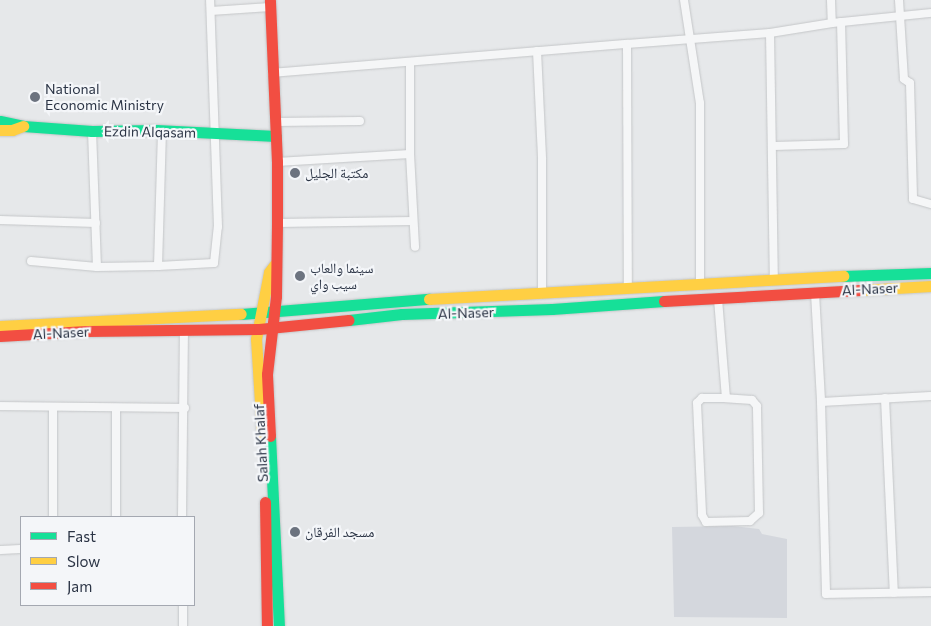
<!DOCTYPE html>
<meta charset="utf-8">
<style>
body{margin:0}
#map{position:relative;width:931px;height:626px;overflow:hidden;background:#e6e8ea;font-family:Commissioner,"Noto Naskh Arabic",sans-serif}
div>[style]{position:absolute}
[style*='--x']{left:calc(var(--x)*1px);top:calc(var(--y)*1px);width:calc(var(--w)*1px);rotate:calc(var(--a)*1deg)}
.built>*{inset:0;background:#d4d7dd}
.roads{filter:drop-shadow(0 0 1px #c4c6c8) drop-shadow(0 0 1px #c4c6c8)}
.street>*{height:8px;margin:-4px;padding:0 4px;transform-origin:4px;border-radius:4px;background:#f5f6f7}
.fast>*{height:11px;margin:-5.5px;padding:0 5.5px;transform-origin:5.5px;border-radius:5.5px;background:#16e098}
.slow>*{height:11px;margin:-5.5px;padding:0 5.5px;transform-origin:5.5px;border-radius:5.5px;background:#ffcf43}
.jam>*{height:11px;margin:-5.5px;padding:0 5.5px;transform-origin:5.5px;border-radius:5.5px;background:#f24e42}
.dots>*{width:14px;height:14px;translate:-50% -50%;box-sizing:border-box;border:2px solid #f4f6f9;border-radius:50%}
span{translate:-50% -50%;white-space:nowrap;text-align:center;line-height:1.15;-webkit-text-stroke:4.5px #f4f6f9;paint-order:stroke}
.poi-label{font-size:14px;color:#2b3445}
.left{translate:0 -50%;text-align:left}
.street-label{font-size:14px;color:#2b3445}
.legend{position:absolute;left:20px;top:516px;width:175px;height:90px;box-sizing:border-box;background:#f4f6f9;border:1px solid #a4a8b1;margin:0;padding:6px 9px;list-style:none;font-size:15px;color:#2b3445}
.legend li{display:flex;align-items:center;gap:10px;height:25px}
.legend b{width:25px;border:1px solid #a4a8b1}
</style>
<div id="map">
<div class="built">
<div style="clip-path:polygon(733px 526px,759px 529px,762px 534px,787px 539px,787px 618px,674px 617px,672px 527px)"></div>
</div>
<div class="roads">
<div class="street">
<div style="--x:684;--y:0;--w:104;--a:81.2"></div>
<div style="--x:700;--y:103;--w:180;--a:90"></div>
<div style="--x:831;--y:0;--w:23;--a:88"></div>
<div style="--x:899;--y:0;--w:79;--a:86.4"></div>
<div style="--x:904;--y:79;--w:7;--a:34"></div>
<div style="--x:910;--y:83;--w:116;--a:88.5"></div>
<div style="--x:913;--y:199;--w:19;--a:16"></div>
<div style="--x:211;--y:11;--w:59;--a:-3.9"></div>
<div style="--x:770;--y:33;--w:245;--a:89.1"></div>
<div style="--x:627;--y:44;--w:143;--a:-4.4"></div>
<div style="--x:770;--y:33;--w:63;--a:-9.2"></div>
<div style="--x:832;--y:23;--w:100;--a:-5.8"></div>
<div style="--x:537;--y:51;--w:108;--a:87.3"></div>
<div style="--x:542;--y:159;--w:133;--a:90"></div>
<div style="--x:410;--y:62;--w:92;--a:90"></div>
<div style="--x:410;--y:154;--w:93;--a:86.9"></div>
<div style="--x:272;--y:73;--w:356;--a:-4.7"></div>
<div style="--x:627;--y:44;--w:243;--a:89.8"></div>
<div style="--x:275;--y:122;--w:85;--a:-0.7"></div>
<div style="--x:92;--y:131;--w:136;--a:87.9"></div>
<div style="--x:162;--y:131;--w:135;--a:91.7"></div>
<div style="--x:158;--y:266;--w:56;--a:-3.1"></div>
<div style="--x:214;--y:263;--w:36;--a:-84"></div>
<div style="--x:218;--y:227;--w:227;--a:-92"></div>
<div style="--x:774;--y:146;--w:70;--a:-1.6"></div>
<div style="--x:844;--y:144;--w:122;--a:-91.4"></div>
<div style="--x:277;--y:162;--w:133;--a:-3.4"></div>
<div style="--x:0;--y:220;--w:96;--a:1.8"></div>
<div style="--x:277;--y:223;--w:136;--a:-0.8"></div>
<div style="--x:31;--y:261;--w:66;--a:5.2"></div>
<div style="--x:97;--y:267;--w:61;--a:-0.9"></div>
<div style="--x:815;--y:293;--w:109;--a:86.8"></div>
<div style="--x:821;--y:402;--w:192;--a:88.5"></div>
<div style="--x:826;--y:594;--w:105;--a:-1.1"></div>
<div style="--x:718;--y:299;--w:99;--a:85.4"></div>
<div style="--x:726;--y:398;--w:24;--a:180"></div>
<div style="--x:702;--y:398;--w:7;--a:135"></div>
<div style="--x:697;--y:403;--w:112;--a:87.4"></div>
<div style="--x:702;--y:515;--w:8;--a:60"></div>
<div style="--x:706;--y:522;--w:44;--a:-1.3"></div>
<div style="--x:750;--y:521;--w:12;--a:-42"></div>
<div style="--x:759;--y:513;--w:107;--a:-91.1"></div>
<div style="--x:757;--y:406;--w:8;--a:-130"></div>
<div style="--x:752;--y:400;--w:26;--a:-176"></div>
<div style="--x:885;--y:398;--w:195;--a:87.4"></div>
<div style="--x:821;--y:402;--w:110;--a:-3.1"></div>
<div style="--x:0;--y:406;--w:185;--a:0.6"></div>
<div style="--x:116;--y:408;--w:109;--a:90"></div>
<div style="--x:53;--y:517;--w:109;--a:-90"></div>
<div style="--x:182;--y:517;--w:187;--a:-89.4"></div>
<div style="--x:0;--y:550;--w:21;--a:-3"></div>
<div style="--x:183;--y:605;--w:21;--a:90"></div>
</div>
<div class="fast">
<div style="--x:0;--y:121;--w:24;--a:12"></div>
<div style="--x:23;--y:126;--w:69;--a:4.1"></div>
<div style="--x:92;--y:131;--w:64;--a:-0.9"></div>
<div style="--x:156;--y:130;--w:120;--a:2.9"></div>
<div style="--x:843;--y:276;--w:88;--a:-2"></div>
<div style="--x:241;--y:314;--w:189;--a:-4.6"></div>
<div style="--x:349;--y:320;--w:53;--a:-6.5"></div>
<div style="--x:402;--y:314;--w:150;--a:-1.9"></div>
<div style="--x:552;--y:309;--w:112;--a:-4.1"></div>
<div style="--x:270;--y:436;--w:190;--a:87.3"></div>
</div>
<div class="slow">
<div style="--x:0;--y:130;--w:12;--a:0"></div>
<div style="--x:12;--y:130;--w:12;--a:-20"></div>
<div style="--x:861;--y:290;--w:70;--a:-3.3"></div>
<div style="--x:429;--y:299;--w:415;--a:-3.2"></div>
<div style="--x:0;--y:326;--w:241;--a:-2.9"></div>
<div style="--x:262;--y:434;--w:95;--a:-93.6"></div>
<div style="--x:256;--y:339;--w:68;--a:-79"></div>
<div style="--x:269;--y:272;--w:10;--a:-53"></div>
</div>
<div class="jam">
<div style="--x:664;--y:301;--w:197;--a:-3.2"></div>
<div style="--x:0;--y:336;--w:86;--a:-3.3"></div>
<div style="--x:86;--y:331;--w:173;--a:-0.7"></div>
<div style="--x:259;--y:329;--w:90;--a:-5.7"></div>
<div style="--x:270;--y:436;--w:62;--a:-92.8"></div>
<div style="--x:267;--y:374;--w:79;--a:-83.4"></div>
<div style="--x:276;--y:296;--w:73;--a:-89.2"></div>
<div style="--x:277;--y:223;--w:61;--a:-90"></div>
<div style="--x:277;--y:162;--w:162;--a:-92.5"></div>
<div style="--x:265;--y:502;--w:124;--a:89.1"></div>
</div>
</div>
<div class="dots">
<div style="left:35px;top:97px;background:#6c737f"></div>
<div style="left:295px;top:173px;background:#6c737f"></div>
<div style="left:300px;top:276px;background:#6c737f"></div>
<div style="left:295px;top:532px;background:#6c737f"></div>
</div>
<div class="poi-label">
<span class="left" style="left:45px;top:97px">National<br>Economic Ministry</span>
<span class="left" style="left:305px;top:173px">مكتبة الجليل</span>
<span class="left" style="left:310px;top:276px">سينما والعاب<br>سيب واي</span>
<span class="left" style="left:305px;top:532px">مسجد الفرقان</span>
</div>
<div class="street-label">
<span style="left:150px;top:132px;rotate:1deg">Ezdin Alqasam</span>
<span style="left:870px;top:289px;rotate:-3deg">Al-Naser</span>
<span style="left:466px;top:313px;rotate:-2deg">Al-Naser</span>
<span style="left:61px;top:333px;rotate:-3deg">Al-Naser</span>
<span style="left:261px;top:443px;rotate:-93deg">Salah Khalaf</span>
</div>
<ul class="legend">
<li><b style="height:6px;background:#16e098"></b>Fast</li>
<li><b style="height:6px;background:#ffcf43"></b>Slow</li>
<li><b style="height:6px;background:#f24e42"></b>Jam</li>
</ul>
</div>
